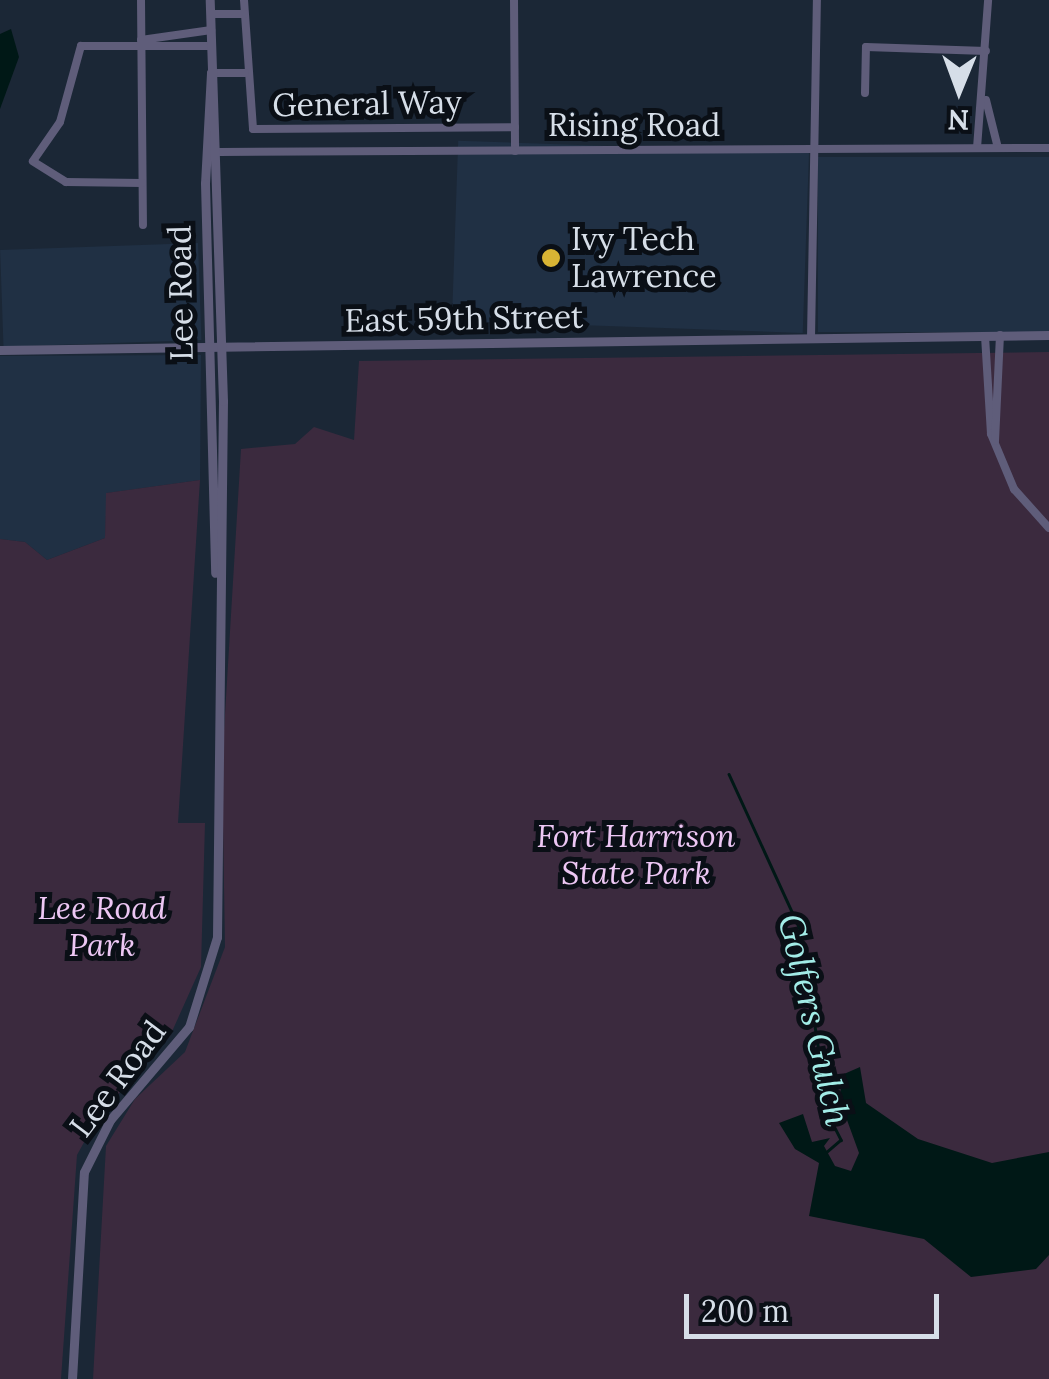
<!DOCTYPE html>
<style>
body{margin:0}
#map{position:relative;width:1049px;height:1379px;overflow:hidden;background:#1b2736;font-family:Lora,serif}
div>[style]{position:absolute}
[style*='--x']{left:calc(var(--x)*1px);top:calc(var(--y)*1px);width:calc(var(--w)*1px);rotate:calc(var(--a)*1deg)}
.built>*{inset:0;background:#203044;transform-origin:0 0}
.green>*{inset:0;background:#3b2a3e}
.water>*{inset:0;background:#001816}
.stream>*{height:2.5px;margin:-1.25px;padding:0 1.25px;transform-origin:1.25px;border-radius:1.25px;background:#001816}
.minor>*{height:8px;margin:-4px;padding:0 4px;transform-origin:4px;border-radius:4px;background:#5f5d7a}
.tertiary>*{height:9px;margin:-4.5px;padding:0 4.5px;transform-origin:4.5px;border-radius:4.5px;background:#5f5d7a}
.dots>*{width:28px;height:28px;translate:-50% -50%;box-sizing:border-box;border:5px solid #0a0f16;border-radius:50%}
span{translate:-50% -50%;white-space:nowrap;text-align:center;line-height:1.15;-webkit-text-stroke:10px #0a0f16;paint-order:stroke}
.street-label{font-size:32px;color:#d6dee8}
.poi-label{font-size:32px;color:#d6dee8}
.left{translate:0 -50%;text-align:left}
.park-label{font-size:32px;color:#edc7f4;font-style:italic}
.water-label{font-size:35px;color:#a2ece7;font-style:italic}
.north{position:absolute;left:909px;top:40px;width:100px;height:100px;-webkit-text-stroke:8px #0a0f16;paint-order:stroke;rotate:181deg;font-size:28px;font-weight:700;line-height:40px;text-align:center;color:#d6dee8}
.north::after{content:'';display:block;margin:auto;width:35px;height:45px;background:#d6dee8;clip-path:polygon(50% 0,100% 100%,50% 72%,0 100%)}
.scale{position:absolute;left:684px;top:1294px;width:255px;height:45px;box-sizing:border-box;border:5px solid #d6dee8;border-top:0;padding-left:12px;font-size:30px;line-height:35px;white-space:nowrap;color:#d6dee8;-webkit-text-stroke:8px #0a0f16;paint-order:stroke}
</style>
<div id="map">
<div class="built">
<div style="left:809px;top:153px;width:180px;height:351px;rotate:92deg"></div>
<div style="left:818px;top:157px;width:231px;height:175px"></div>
<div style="left:198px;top:243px;width:97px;height:198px;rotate:88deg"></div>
<div style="clip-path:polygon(201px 355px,200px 480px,107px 493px,105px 538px,47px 560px,25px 542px,0 539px,0 356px)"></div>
</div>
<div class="green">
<div style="clip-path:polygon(1049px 352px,1049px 1379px,93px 1379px,106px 1146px,135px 1099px,185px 1052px,225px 947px,222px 764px,241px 449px,295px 444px,314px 427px,354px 440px,359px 361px)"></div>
<div style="clip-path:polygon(200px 480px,178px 823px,205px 823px,201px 967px,170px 1036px,98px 1117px,77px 1155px,61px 1379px,0 1379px,0 539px,25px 542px,47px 560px,105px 538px,106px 493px)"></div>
</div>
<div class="water">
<div style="clip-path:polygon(11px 29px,19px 57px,0 109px,0 34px)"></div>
<div style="clip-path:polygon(860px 1067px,866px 1103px,918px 1139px,992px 1163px,1049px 1152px,1049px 1255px,1036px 1269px,971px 1277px,924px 1239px,809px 1216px,819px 1163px,795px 1149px,779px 1123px,803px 1114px,812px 1142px,830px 1138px,824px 1146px,835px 1166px,851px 1171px,859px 1153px,839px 1098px,844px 1074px)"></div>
</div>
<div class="stream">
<div style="--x:729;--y:774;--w:170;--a:65.4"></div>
<div style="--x:800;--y:929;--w:189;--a:81.2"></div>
<div style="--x:829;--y:1116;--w:27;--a:63"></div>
<div style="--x:841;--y:1140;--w:18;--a:139"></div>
</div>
<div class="minor">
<div style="--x:141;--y:0;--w:225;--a:89.5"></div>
<div style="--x:244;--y:0;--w:129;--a:86"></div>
<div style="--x:253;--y:129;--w:262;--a:-0.4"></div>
<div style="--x:514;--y:0;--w:151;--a:89.6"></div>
<div style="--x:211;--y:14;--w:33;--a:0"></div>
<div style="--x:141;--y:40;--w:71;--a:-8.1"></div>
<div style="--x:211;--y:73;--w:34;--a:0"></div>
<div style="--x:865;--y:93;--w:46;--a:-88.8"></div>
<div style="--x:866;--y:47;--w:120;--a:1.9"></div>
<div style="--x:986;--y:100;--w:49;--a:76"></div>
<div style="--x:977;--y:148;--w:148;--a:-85.7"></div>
<div style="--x:219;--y:152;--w:830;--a:-0.28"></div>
<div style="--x:142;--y:183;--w:76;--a:-179.2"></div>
<div style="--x:66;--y:182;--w:39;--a:-148"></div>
<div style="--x:33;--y:161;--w:47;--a:-55.3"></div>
<div style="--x:60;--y:122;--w:79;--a:-74.6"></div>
<div style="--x:81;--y:46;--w:130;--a:0"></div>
<div style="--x:985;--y:336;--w:98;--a:86.5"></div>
<div style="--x:991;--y:434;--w:60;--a:67.3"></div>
<div style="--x:1014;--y:489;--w:52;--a:48.1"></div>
<div style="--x:811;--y:338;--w:338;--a:-89"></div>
<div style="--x:995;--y:441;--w:106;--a:-87.3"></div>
</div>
<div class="tertiary">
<div style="--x:211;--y:73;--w:110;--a:93.1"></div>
<div style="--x:205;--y:183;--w:390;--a:88.5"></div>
<div style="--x:0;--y:350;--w:1049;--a:-0.82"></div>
<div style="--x:72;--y:1379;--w:207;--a:-86.7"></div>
<div style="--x:84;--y:1172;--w:58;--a:-63.4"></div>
<div style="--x:110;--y:1120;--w:122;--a:-49.7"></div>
<div style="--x:189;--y:1027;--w:94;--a:-72.7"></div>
<div style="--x:217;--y:937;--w:536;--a:-89.36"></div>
<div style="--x:223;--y:401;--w:401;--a:-91.9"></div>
</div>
<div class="dots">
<div style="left:551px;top:258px;background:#d8b434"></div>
</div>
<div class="street-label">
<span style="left:367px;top:104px;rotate:-1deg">General Way</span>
<span style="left:634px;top:125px">Rising Road</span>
<span style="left:181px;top:293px;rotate:-91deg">Lee Road</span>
<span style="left:464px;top:319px;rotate:-1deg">East 59th Street</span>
<span style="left:118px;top:1079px;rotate:-53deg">Lee Road</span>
</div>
<div class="poi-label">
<span class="left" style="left:571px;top:258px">Ivy Tech<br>Lawrence</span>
</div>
<div class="park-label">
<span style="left:636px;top:855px">Fort Harrison<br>State Park</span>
<span style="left:102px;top:927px">Lee Road<br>Park</span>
</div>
<div class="water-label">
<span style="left:814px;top:1020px;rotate:77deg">Golfers Gulch</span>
</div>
<div class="north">N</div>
<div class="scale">200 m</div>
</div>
